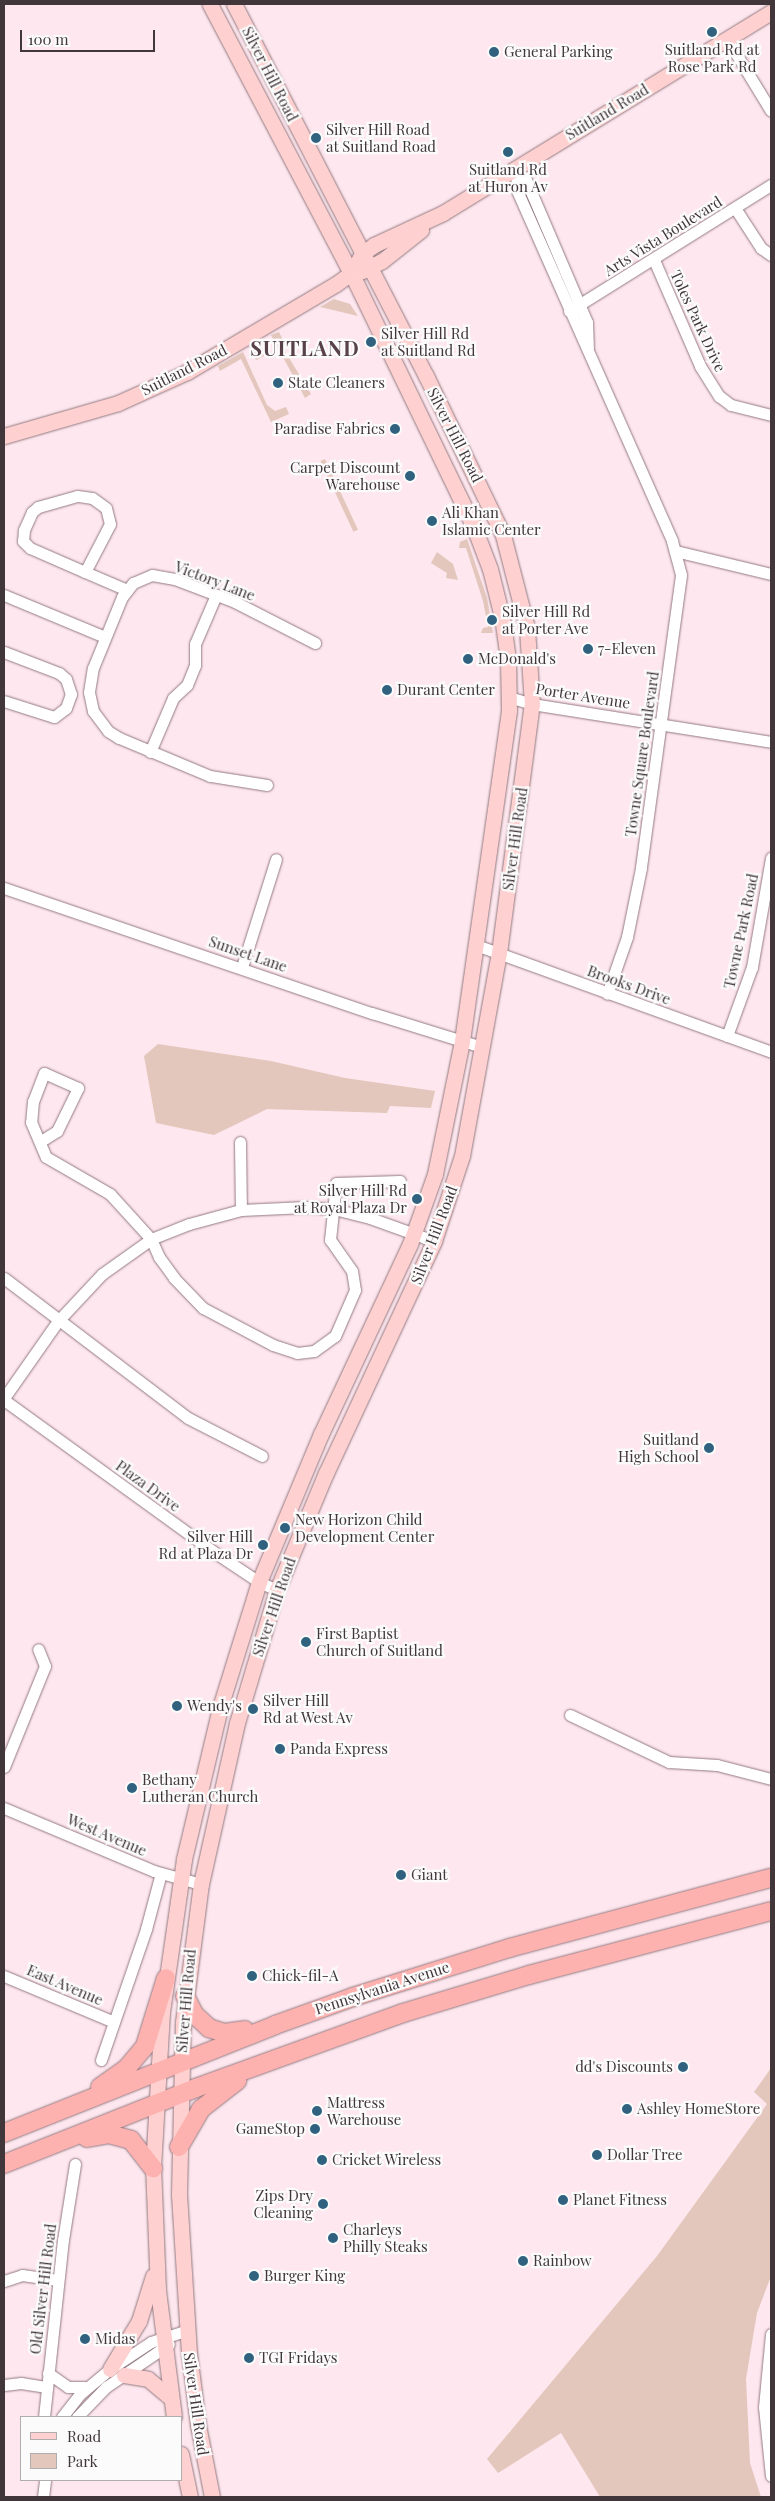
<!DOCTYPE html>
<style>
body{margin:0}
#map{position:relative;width:775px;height:2501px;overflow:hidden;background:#fee7ee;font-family:"Playfair Display",serif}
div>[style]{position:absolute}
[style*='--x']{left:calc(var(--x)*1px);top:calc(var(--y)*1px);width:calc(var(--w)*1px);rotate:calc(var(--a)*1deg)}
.green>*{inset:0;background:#e3c7bc;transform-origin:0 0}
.roads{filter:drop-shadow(0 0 1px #937981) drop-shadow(0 0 1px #937981)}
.minor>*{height:11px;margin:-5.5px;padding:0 5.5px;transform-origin:5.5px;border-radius:5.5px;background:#fff}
.major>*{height:15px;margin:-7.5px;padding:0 7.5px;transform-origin:7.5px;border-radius:7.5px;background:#fed1d0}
.highway>*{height:18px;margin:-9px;padding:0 9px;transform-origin:9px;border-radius:9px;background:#feb2b0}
.dots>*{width:14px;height:14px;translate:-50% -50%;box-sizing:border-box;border:2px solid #fbfbfb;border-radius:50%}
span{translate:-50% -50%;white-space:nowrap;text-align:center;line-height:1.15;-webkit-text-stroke:4.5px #fbfbfb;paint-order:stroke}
.poi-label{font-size:15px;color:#41363a}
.left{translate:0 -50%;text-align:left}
.right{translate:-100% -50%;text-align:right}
.street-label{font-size:15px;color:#41363a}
.district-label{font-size:20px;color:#584149;font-weight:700;letter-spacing:1px}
.frame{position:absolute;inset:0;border:5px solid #41363a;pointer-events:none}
.legend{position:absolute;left:20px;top:2416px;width:162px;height:65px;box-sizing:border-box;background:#fbfbfb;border:1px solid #b1acae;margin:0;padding:6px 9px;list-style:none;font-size:15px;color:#41363a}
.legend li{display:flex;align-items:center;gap:10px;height:25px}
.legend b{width:25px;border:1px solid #b1acae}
.scale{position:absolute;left:20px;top:30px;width:135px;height:22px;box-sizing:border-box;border:2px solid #41363a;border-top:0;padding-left:6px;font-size:15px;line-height:18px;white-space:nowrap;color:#41363a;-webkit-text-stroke:4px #fbfbfb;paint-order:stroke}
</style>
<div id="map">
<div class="green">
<div style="clip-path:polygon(334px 299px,350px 304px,358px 316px,320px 307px)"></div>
<div style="clip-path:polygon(279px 332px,282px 338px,280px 343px,311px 394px,305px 398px,271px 335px)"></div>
<div style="left:264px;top:339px;width:15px;height:17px;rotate:62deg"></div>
<div style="clip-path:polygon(243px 352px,267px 405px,275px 411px,286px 407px,289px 414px,271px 422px,241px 359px,220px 371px,218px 366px)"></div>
<div style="left:325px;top:459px;width:78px;height:5px;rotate:65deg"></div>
<div style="clip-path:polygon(467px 539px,487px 598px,493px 633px,481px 633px,483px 628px,488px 627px,483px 601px,466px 548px,459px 548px,460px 542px)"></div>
<div style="clip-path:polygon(437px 552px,453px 564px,458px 580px,446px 578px,447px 573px,431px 563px)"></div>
<div style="clip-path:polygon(158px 1044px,271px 1061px,345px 1078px,435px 1091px,431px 1108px,390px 1106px,387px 1113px,267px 1109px,214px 1135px,156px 1123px,144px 1056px)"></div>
<div style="clip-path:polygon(771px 2068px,771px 2276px,757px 2313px,746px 2379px,750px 2463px,761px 2497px,600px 2497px,561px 2433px,498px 2473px,487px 2459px,657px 2256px,767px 2104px,754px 2092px)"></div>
</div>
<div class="roads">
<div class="minor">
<div style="--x:727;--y:39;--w:84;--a:58.6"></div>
<div style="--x:518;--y:177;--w:9;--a:108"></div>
<div style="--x:515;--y:186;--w:388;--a:66.1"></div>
<div style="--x:672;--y:541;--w:35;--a:75"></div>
<div style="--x:681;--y:575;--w:296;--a:97.8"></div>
<div style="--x:641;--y:868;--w:70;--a:101.5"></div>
<div style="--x:627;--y:937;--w:60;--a:109.3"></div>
<div style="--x:518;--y:177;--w:9;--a:21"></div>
<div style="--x:526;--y:180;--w:155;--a:66.8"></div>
<div style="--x:587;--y:322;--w:26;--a:88"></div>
<div style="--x:735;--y:208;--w:48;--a:57"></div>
<div style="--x:761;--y:248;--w:12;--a:35"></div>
<div style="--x:654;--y:260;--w:116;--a:66.5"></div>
<div style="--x:700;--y:366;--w:36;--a:58"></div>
<div style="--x:719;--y:396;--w:15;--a:37"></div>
<div style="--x:731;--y:405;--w:41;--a:14"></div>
<div style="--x:569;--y:311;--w:238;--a:-32"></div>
<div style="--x:675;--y:551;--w:99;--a:13.5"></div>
<div style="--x:85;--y:572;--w:54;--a:-62.5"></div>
<div style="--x:110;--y:524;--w:16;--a:-104"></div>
<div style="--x:106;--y:508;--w:17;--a:-144"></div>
<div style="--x:92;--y:498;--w:15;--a:-172"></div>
<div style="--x:77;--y:496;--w:41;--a:164.2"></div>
<div style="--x:38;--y:507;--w:8;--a:140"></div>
<div style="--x:32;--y:512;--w:20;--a:114"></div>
<div style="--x:24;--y:530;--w:11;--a:95"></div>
<div style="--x:23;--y:541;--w:10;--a:45"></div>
<div style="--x:30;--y:548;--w:60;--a:23.6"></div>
<div style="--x:85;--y:572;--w:46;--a:23.2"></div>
<div style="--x:4;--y:595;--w:109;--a:22.6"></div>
<div style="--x:4;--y:652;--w:59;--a:20.9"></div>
<div style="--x:59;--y:673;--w:9;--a:41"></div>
<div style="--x:66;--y:679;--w:16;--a:72"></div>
<div style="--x:71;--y:694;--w:15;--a:110"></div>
<div style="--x:66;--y:708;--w:15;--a:143"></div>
<div style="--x:54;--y:717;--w:52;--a:-162.3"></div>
<div style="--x:509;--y:697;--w:24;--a:17"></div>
<div style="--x:532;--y:704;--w:242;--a:9"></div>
<div style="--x:150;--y:752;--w:59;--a:-66.9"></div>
<div style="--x:173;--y:698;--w:19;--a:-43"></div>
<div style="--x:187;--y:685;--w:22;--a:-68"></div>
<div style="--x:195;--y:665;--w:21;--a:-90"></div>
<div style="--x:195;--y:644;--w:53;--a:-66.8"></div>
<div style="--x:267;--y:785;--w:58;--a:-171"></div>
<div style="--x:210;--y:776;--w:99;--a:-157.3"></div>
<div style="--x:119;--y:738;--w:13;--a:-148"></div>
<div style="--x:108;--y:731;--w:25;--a:-127"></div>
<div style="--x:93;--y:711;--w:19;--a:-102"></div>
<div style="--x:89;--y:692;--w:24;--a:-81"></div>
<div style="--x:93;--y:668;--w:77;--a:-67.8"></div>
<div style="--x:122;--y:597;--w:18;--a:-52"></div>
<div style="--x:133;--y:583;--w:21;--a:-23"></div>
<div style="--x:152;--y:575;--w:23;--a:10"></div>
<div style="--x:175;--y:579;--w:64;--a:21"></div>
<div style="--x:235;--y:602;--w:90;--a:27.1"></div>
<div style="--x:4;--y:888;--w:389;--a:18.8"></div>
<div style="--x:372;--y:1013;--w:115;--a:17.2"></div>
<div style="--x:476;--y:945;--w:314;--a:19.9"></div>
<div style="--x:242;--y:967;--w:113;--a:-72.5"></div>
<div style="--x:727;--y:1036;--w:73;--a:-70.1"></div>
<div style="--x:752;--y:967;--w:111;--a:-80.1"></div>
<div style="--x:41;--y:1141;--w:19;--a:-32"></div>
<div style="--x:57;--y:1131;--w:48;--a:-64"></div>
<div style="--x:78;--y:1088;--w:37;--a:-156"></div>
<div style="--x:44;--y:1073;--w:30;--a:111"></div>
<div style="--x:33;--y:1101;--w:21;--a:95"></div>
<div style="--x:31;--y:1122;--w:38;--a:67"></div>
<div style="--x:46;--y:1157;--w:74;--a:30"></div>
<div style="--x:110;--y:1194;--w:61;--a:47.7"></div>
<div style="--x:151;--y:1239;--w:20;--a:66"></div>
<div style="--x:159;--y:1257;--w:26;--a:54"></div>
<div style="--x:174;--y:1278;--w:42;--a:46"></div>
<div style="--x:203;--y:1308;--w:79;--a:27.9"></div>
<div style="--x:273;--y:1345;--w:25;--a:18"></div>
<div style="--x:297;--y:1353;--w:17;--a:-7"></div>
<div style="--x:314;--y:1351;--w:26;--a:-36"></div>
<div style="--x:335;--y:1336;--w:50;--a:-66.5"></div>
<div style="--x:355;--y:1290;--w:19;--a:-99"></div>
<div style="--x:352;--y:1271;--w:38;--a:-125"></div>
<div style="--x:330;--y:1240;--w:57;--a:-84"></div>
<div style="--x:336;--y:1183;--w:64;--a:-1.8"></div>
<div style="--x:240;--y:1142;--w:68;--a:89.2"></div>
<div style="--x:4;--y:1278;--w:231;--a:37.3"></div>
<div style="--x:188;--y:1418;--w:83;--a:27.2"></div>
<div style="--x:4;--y:1398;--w:94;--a:-55"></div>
<div style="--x:58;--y:1321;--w:64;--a:-46.9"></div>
<div style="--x:102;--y:1274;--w:60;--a:-35.5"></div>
<div style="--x:151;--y:1239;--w:41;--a:-21.5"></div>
<div style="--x:189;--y:1224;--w:54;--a:-15.1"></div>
<div style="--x:241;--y:1210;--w:64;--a:-2.7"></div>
<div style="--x:305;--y:1207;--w:29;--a:4"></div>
<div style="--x:334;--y:1209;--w:37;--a:14"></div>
<div style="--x:370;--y:1218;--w:68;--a:19.8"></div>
<div style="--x:4;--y:1400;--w:263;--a:35.9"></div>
<div style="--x:217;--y:1554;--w:50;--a:33.7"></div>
<div style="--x:259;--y:1582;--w:20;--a:24"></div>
<div style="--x:570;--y:1715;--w:110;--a:25.4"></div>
<div style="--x:669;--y:1762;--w:48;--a:3.6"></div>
<div style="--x:717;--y:1765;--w:56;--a:14.5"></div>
<div style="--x:4;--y:1767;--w:109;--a:-67.9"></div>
<div style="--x:45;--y:1666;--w:18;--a:-112"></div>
<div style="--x:4;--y:1808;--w:163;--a:22.8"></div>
<div style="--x:154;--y:1871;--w:49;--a:15.5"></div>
<div style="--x:4;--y:1976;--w:119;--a:22.7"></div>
<div style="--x:101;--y:2060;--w:139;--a:-71"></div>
<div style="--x:146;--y:1929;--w:58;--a:-75"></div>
<div style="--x:4;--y:2281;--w:19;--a:-18"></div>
<div style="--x:22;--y:2275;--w:36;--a:8"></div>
<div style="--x:771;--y:2334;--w:73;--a:95.5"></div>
<div style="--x:764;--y:2407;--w:69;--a:84.2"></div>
<div style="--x:48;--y:2373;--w:24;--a:35"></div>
<div style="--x:68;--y:2387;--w:19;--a:0"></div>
<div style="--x:4;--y:2385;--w:17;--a:-7"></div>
<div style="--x:21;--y:2383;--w:26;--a:9"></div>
<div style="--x:44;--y:2417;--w:178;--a:-83.9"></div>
<div style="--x:63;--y:2240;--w:77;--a:-81"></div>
<div style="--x:62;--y:2417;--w:29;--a:-52"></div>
<div style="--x:80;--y:2394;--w:39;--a:-40"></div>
<div style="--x:110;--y:2369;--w:49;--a:-33.4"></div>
<div style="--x:151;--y:2342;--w:38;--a:-18"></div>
<div style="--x:77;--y:2417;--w:42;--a:-46"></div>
<div style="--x:106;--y:2387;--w:76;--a:-34.3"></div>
<div style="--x:43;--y:2497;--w:17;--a:-83"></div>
</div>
<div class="major">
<div style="--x:362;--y:271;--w:22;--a:-27"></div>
<div style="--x:382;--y:261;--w:50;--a:-38.5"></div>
<div style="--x:4;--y:436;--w:119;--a:-16.1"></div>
<div style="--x:118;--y:403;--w:76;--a:-24.2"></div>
<div style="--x:187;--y:372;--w:173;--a:-30.6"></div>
<div style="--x:336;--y:284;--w:19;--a:-36"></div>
<div style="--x:351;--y:273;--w:22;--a:-60"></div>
<div style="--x:362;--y:254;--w:15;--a:-37"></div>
<div style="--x:374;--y:245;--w:76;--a:-24.9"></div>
<div style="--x:443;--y:213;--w:385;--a:-31.5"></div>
<div style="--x:110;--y:2369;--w:56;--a:-58.9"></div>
<div style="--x:139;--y:2321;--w:47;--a:-72.7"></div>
<div style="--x:124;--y:2375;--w:24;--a:9"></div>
<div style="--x:148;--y:2379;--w:30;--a:40"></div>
<div style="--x:174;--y:2417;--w:128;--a:-97.2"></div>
<div style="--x:158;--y:2290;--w:122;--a:-92.3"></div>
<div style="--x:153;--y:2168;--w:156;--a:-86.7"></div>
<div style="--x:162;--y:2012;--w:155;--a:-81.8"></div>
<div style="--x:184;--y:1859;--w:159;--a:-76.6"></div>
<div style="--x:221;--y:1704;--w:128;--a:-72.7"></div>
<div style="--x:259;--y:1582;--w:160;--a:-67.3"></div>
<div style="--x:321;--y:1434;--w:210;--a:-64.9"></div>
<div style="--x:410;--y:1244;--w:74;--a:-70.3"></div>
<div style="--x:435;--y:1174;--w:136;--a:-78.5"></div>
<div style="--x:462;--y:1041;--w:334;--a:-81.9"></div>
<div style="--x:509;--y:710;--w:51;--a:-91.1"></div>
<div style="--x:508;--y:659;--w:42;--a:-98.1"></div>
<div style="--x:502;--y:617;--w:49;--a:-104"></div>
<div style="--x:490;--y:569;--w:45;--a:-110.9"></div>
<div style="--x:474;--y:527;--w:282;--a:-115.8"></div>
<div style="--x:351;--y:273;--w:304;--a:-117.7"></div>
<div style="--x:181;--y:2454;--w:44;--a:78.2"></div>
<div style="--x:212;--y:2497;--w:73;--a:-101"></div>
<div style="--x:198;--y:2425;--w:73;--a:-97.1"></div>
<div style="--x:189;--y:2353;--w:158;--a:-93.6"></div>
<div style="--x:179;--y:2195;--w:173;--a:-88.7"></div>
<div style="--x:183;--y:2022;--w:139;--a:-82.6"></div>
<div style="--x:201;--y:1884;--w:165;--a:-77.4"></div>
<div style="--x:237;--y:1723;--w:139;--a:-73.3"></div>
<div style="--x:277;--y:1590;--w:127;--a:-67.3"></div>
<div style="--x:326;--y:1473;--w:256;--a:-65"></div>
<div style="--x:434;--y:1241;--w:89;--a:-71.8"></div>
<div style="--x:462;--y:1156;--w:206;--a:-79.7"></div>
<div style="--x:499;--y:953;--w:251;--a:-82.5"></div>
<div style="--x:532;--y:704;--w:76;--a:-93.8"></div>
<div style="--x:527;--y:628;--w:96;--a:-104.5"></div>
<div style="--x:503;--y:535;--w:177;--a:-115.8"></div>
<div style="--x:426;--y:376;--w:419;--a:-117.3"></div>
</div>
<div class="highway">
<div style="--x:185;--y:1996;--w:20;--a:63"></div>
<div style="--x:194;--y:2014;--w:21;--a:43"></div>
<div style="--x:209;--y:2028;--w:16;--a:18"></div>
<div style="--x:224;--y:2033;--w:21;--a:-8"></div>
<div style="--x:100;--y:2087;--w:32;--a:-35"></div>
<div style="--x:126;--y:2069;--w:30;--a:-50"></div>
<div style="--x:145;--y:2046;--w:71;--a:-72.8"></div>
<div style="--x:4;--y:2133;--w:292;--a:-21.7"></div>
<div style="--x:275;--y:2025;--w:83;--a:-19.7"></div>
<div style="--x:353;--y:1997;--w:164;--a:-17.4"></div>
<div style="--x:509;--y:1948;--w:271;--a:-15"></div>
<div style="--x:87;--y:2138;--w:22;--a:-10"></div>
<div style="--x:109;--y:2134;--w:23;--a:15"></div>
<div style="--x:131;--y:2140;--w:36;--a:52"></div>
<div style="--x:179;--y:2147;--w:44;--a:-59.9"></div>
<div style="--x:201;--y:2109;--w:46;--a:-37.9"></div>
<div style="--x:4;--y:2164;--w:206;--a:-21.6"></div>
<div style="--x:196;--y:2088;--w:220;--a:-19.9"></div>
<div style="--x:403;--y:2013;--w:132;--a:-16.8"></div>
<div style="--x:529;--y:1975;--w:250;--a:-14.8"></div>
</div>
</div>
<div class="dots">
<div style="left:712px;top:32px;background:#306280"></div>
<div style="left:494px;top:52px;background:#306280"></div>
<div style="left:316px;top:138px;background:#306280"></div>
<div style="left:508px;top:152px;background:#306280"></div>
<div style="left:371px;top:342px;background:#306280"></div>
<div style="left:278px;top:383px;background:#306280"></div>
<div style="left:395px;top:429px;background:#306280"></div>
<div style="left:410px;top:476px;background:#306280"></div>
<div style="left:432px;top:521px;background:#306280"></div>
<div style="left:492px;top:620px;background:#306280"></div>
<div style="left:588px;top:649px;background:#306280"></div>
<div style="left:468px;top:659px;background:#306280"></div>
<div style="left:387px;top:690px;background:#306280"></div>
<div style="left:417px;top:1199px;background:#306280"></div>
<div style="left:709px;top:1448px;background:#306280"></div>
<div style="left:285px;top:1528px;background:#306280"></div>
<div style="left:263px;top:1545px;background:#306280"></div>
<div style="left:306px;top:1642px;background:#306280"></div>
<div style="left:177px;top:1706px;background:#306280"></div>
<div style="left:253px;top:1709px;background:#306280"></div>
<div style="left:280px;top:1749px;background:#306280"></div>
<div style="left:132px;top:1788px;background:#306280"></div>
<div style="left:401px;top:1875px;background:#306280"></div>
<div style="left:252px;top:1976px;background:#306280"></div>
<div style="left:683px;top:2067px;background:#306280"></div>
<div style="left:627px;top:2109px;background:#306280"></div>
<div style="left:317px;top:2111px;background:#306280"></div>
<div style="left:315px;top:2129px;background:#306280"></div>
<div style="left:597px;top:2155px;background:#306280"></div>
<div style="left:322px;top:2160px;background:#306280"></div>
<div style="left:563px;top:2200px;background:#306280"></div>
<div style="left:323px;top:2204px;background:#306280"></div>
<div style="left:333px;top:2238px;background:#306280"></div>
<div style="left:523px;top:2261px;background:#306280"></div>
<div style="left:254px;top:2276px;background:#306280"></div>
<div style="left:85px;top:2339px;background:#306280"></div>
<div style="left:249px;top:2358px;background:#306280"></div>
</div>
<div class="poi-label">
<span style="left:712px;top:58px">Suitland Rd at<br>Rose Park Rd</span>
<span class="left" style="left:504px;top:52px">General Parking</span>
<span class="left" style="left:326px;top:138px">Silver Hill Road<br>at Suitland Road</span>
<span style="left:508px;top:178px">Suitland Rd<br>at Huron Av</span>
<span class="left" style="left:381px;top:342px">Silver Hill Rd<br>at Suitland Rd</span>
<span class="left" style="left:288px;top:383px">State Cleaners</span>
<span class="right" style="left:385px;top:429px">Paradise Fabrics</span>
<span class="right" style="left:400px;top:476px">Carpet Discount<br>Warehouse</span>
<span class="left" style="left:442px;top:521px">Ali Khan<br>Islamic Center</span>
<span class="left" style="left:502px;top:620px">Silver Hill Rd<br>at Porter Ave</span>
<span class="left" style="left:598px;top:649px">7-Eleven</span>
<span class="left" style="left:478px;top:659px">McDonald's</span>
<span class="left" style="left:397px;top:690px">Durant Center</span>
<span class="right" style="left:407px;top:1199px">Silver Hill Rd<br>at Royal Plaza Dr</span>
<span class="right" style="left:699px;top:1448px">Suitland<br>High School</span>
<span class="left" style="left:295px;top:1528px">New Horizon Child<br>Development Center</span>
<span class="right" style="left:253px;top:1545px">Silver Hill<br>Rd at Plaza Dr</span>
<span class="left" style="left:316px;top:1642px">First Baptist<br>Church of Suitland</span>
<span class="left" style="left:263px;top:1709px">Silver Hill<br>Rd at West Av</span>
<span class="left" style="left:187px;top:1706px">Wendy's</span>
<span class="left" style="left:290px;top:1749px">Panda Express</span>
<span class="left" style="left:142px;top:1788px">Bethany<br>Lutheran Church</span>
<span class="left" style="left:411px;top:1875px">Giant</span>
<span class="left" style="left:262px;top:1976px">Chick-fil-A</span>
<span class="right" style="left:673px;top:2067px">dd's Discounts</span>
<span class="left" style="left:327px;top:2111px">Mattress<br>Warehouse</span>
<span class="left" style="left:637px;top:2109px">Ashley HomeStore</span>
<span class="right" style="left:305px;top:2129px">GameStop</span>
<span class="left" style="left:607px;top:2155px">Dollar Tree</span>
<span class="left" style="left:332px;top:2160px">Cricket Wireless</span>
<span class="right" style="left:313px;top:2204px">Zips Dry<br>Cleaning</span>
<span class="left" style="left:573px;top:2200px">Planet Fitness</span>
<span class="left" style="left:343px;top:2238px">Charleys<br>Philly Steaks</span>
<span class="left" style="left:533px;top:2261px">Rainbow</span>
<span class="left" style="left:264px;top:2276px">Burger King</span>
<span class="left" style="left:95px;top:2339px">Midas</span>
<span class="left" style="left:259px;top:2358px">TGI Fridays</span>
</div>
<div class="street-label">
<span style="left:270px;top:74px;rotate:63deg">Silver Hill Road</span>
<span style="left:607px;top:112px;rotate:-31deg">Suitland Road</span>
<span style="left:663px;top:236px;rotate:-32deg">Arts Vista Boulevard</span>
<span style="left:698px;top:321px;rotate:65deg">Toles Park Drive</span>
<span style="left:184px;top:370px;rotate:-27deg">Suitland Road</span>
<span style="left:455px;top:435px;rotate:63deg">Silver Hill Road</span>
<span style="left:215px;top:581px;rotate:21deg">Victory Lane</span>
<span style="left:583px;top:696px;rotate:9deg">Porter Avenue</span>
<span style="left:642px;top:754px;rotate:-82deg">Towne Square Boulevard</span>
<span style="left:515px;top:839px;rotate:-82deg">Silver Hill Road</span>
<span style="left:741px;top:931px;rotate:-78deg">Towne Park Road</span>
<span style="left:248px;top:954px;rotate:19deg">Sunset Lane</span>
<span style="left:629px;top:985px;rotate:20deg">Brooks Drive</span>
<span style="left:434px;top:1235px;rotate:-69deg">Silver Hill Road</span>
<span style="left:148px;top:1486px;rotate:36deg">Plaza Drive</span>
<span style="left:274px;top:1607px;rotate:-71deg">Silver Hill Road</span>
<span style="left:107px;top:1835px;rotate:23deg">West Avenue</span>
<span style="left:65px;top:1985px;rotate:23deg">East Avenue</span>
<span style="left:382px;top:1988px;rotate:-18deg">Pennsylvania Avenue</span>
<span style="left:186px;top:2001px;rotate:-85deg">Silver Hill Road</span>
<span style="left:43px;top:2289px;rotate:-83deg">Old Silver Hill Road</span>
<span style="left:196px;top:2404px;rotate:82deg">Silver Hill Road</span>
</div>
<div class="district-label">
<span style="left:305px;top:347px">SUITLAND</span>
</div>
<div class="frame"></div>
<ul class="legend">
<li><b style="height:6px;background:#fed1d0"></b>Road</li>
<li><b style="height:14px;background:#e3c7bc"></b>Park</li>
</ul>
<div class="scale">100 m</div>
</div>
